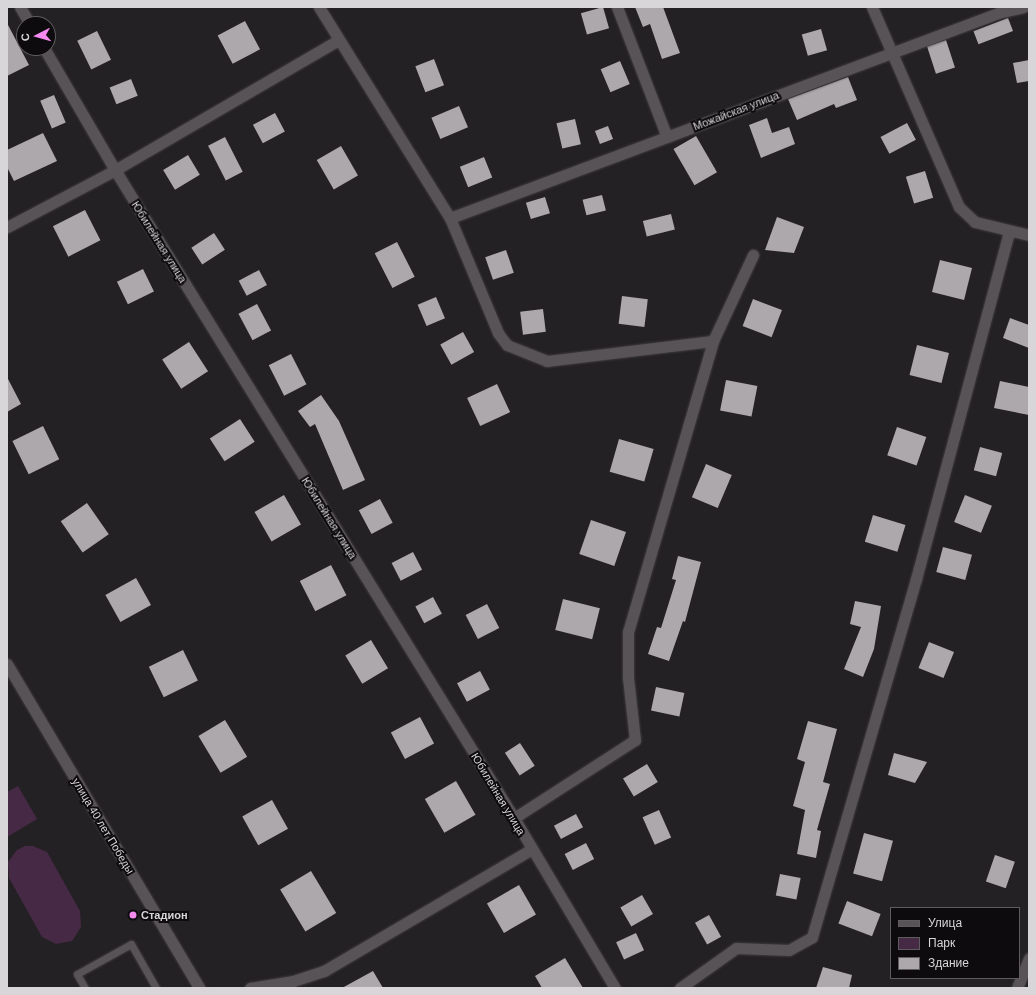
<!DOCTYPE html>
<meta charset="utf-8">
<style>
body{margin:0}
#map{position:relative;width:1036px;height:995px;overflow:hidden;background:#242124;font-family:Helvetica,sans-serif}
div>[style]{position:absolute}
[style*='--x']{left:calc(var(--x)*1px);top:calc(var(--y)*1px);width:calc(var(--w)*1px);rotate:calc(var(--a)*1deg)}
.green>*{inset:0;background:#462945}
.building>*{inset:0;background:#aca8ac;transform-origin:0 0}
.roads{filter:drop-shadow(0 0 1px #3e3c3e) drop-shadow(0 0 1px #3e3c3e)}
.service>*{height:7px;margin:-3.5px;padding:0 3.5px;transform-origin:3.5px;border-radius:3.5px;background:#575357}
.minor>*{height:11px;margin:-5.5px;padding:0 5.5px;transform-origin:5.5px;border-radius:5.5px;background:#575357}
.tertiary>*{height:11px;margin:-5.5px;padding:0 5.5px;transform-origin:5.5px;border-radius:5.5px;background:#575357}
.dots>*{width:11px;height:11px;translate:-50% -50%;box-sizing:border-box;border:2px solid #0d0b0d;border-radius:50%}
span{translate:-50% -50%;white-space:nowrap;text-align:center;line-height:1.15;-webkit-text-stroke:4px #0d0b0d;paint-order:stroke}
.street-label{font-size:11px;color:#d8d6d8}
.poi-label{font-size:11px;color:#d8d6d8;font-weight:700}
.left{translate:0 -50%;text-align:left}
.frame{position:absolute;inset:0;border:8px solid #d8d6d8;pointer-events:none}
.legend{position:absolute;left:890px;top:907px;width:130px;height:72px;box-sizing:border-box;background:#0d0b0d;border:1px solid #5e5c5e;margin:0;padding:5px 7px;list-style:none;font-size:12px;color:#d8d6d8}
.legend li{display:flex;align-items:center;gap:8px;height:20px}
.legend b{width:20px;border:1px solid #5e5c5e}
.north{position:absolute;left:16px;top:16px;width:40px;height:40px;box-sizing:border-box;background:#0d0b0d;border:1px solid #5e5c5e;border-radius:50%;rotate:264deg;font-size:11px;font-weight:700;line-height:16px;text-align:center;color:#d8d6d8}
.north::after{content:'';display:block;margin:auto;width:14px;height:18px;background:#f489f0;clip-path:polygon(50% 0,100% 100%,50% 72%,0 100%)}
</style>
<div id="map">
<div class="green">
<div style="clip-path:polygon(18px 786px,37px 819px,7px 837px,7px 792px)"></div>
<div style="clip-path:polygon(25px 846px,33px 846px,47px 852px,80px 911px,81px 927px,72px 941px,56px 944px,42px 937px,9px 878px,8px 862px,17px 850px)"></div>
</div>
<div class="building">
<div style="left:603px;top:7px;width:22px;height:23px;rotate:74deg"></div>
<div style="clip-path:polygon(635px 7px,663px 7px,680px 53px,662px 59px,650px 24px,643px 27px)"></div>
<div style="left:1008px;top:18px;width:14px;height:37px;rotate:69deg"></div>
<div style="left:245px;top:21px;width:32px;height:31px;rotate:62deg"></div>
<div style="clip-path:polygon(7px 23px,29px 65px,7px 76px)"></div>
<div style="left:821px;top:29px;width:22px;height:20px;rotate:74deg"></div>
<div style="left:97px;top:31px;width:32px;height:22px;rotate:64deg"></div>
<div style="left:946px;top:40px;width:29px;height:20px;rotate:72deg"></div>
<div style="left:434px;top:59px;width:28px;height:20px;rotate:69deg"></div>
<div style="clip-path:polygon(1029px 60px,1029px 81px,1017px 83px,1013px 63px)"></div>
<div style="left:620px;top:61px;width:25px;height:21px;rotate:67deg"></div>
<div style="clip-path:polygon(848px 77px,857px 100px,836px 108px,834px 104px,797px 120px,788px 99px)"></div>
<div style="left:131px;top:79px;width:18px;height:23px;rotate:68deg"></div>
<div style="left:54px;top:95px;width:30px;height:15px;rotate:67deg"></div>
<div style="left:459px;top:106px;width:23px;height:30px;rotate:67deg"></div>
<div style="left:275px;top:113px;width:21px;height:25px;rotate:62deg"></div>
<div style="clip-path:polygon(767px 118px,772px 133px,789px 127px,795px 144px,761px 158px,749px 125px)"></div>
<div style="left:575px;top:119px;width:26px;height:19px;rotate:77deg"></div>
<div style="left:907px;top:123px;width:19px;height:30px;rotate:62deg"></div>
<div style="left:608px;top:126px;width:14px;height:14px;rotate:69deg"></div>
<div style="clip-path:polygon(43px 133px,57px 161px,14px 181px,7px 167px,7px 150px)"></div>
<div style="left:696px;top:136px;width:42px;height:26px;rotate:60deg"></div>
<div style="left:225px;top:137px;width:39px;height:19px;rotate:63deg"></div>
<div style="left:341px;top:146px;width:34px;height:28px;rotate:60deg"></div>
<div style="left:188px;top:155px;width:23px;height:29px;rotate:59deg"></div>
<div style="left:484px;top:157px;width:22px;height:26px;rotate:68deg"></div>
<div style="left:925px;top:171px;width:28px;height:20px;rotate:73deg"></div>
<div style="left:602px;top:195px;width:16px;height:20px;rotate:76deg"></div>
<div style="left:545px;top:197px;width:17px;height:20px;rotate:73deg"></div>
<div style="left:85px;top:210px;width:34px;height:36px;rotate:63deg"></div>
<div style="left:671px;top:214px;width:16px;height:29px;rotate:76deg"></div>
<div style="clip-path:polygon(777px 217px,804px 227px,794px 253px,765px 250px)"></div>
<div style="left:214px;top:233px;width:20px;height:27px;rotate:57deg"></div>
<div style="left:397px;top:242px;width:39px;height:25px;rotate:63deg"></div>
<div style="left:506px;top:250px;width:24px;height:22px;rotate:71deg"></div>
<div style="left:940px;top:260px;width:33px;height:33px;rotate:14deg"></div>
<div style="left:143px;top:269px;width:25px;height:29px;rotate:64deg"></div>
<div style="left:259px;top:270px;width:17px;height:23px;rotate:62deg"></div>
<div style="left:622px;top:296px;width:26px;height:28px;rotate:7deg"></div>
<div style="left:436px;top:297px;width:23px;height:20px;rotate:67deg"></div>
<div style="left:753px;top:299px;width:31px;height:29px;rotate:21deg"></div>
<div style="left:257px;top:304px;width:30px;height:21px;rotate:62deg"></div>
<div style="left:543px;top:309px;width:23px;height:23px;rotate:83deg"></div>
<div style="clip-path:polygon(1010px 318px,1029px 325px,1029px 348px,1003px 338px)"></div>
<div style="left:463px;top:332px;width:23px;height:26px;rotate:61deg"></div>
<div style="left:189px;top:342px;width:35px;height:32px;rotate:57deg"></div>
<div style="left:917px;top:345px;width:33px;height:31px;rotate:14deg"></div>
<div style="left:291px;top:354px;width:34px;height:25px;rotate:63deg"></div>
<div style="clip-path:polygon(7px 377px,21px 404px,7px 412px)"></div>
<div style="left:726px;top:380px;width:32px;height:31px;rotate:11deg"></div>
<div style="clip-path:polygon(1000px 381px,1029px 387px,1029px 415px,994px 408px)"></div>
<div style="left:497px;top:384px;width:31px;height:33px;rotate:65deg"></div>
<div style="clip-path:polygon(321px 395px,339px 421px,365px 480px,343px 490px,315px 424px,310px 427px,298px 411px)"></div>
<div style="left:240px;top:419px;width:27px;height:36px;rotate:57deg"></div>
<div style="left:43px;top:426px;width:37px;height:34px;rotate:64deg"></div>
<div style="left:897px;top:427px;width:31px;height:30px;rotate:19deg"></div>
<div style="left:619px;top:439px;width:36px;height:34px;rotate:16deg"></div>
<div style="left:980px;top:447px;width:23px;height:24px;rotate:15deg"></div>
<div style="left:706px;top:464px;width:28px;height:36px;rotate:23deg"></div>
<div style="left:284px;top:495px;width:34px;height:34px;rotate:60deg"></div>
<div style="left:965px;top:495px;width:29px;height:29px;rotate:22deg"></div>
<div style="left:380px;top:499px;width:27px;height:24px;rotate:62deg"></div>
<div style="left:87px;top:503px;width:38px;height:32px;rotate:55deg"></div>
<div style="left:873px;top:515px;width:34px;height:28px;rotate:17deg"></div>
<div style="left:591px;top:520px;width:37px;height:36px;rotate:19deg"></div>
<div style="left:943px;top:547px;width:30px;height:26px;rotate:15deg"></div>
<div style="left:413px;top:552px;width:20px;height:24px;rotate:63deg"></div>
<div style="clip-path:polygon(678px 556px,701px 562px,685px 622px,683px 621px,669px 661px,648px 654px,657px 627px,661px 628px,676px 580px,672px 579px)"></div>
<div style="left:331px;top:565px;width:34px;height:35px;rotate:63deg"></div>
<div style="left:136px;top:578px;width:31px;height:35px;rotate:61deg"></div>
<div style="left:433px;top:597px;width:19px;height:20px;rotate:62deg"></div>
<div style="left:563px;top:599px;width:38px;height:32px;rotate:14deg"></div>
<div style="clip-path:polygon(855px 601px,881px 606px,874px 649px,863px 677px,844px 669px,861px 627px,850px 624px)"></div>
<div style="left:487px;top:604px;width:27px;height:24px;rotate:63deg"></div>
<div style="left:371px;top:640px;width:33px;height:30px;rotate:59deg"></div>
<div style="left:929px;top:642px;width:27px;height:28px;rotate:22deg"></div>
<div style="left:183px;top:650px;width:34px;height:38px;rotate:64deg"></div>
<div style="left:480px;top:671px;width:21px;height:26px;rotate:62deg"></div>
<div style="left:656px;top:687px;width:29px;height:24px;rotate:12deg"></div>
<div style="left:420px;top:717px;width:30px;height:33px;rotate:62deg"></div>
<div style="left:225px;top:720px;width:43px;height:31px;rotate:59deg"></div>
<div style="clip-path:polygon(808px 721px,837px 729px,823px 782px,830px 784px,817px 830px,821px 831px,816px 858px,797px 854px,805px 810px,793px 806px,805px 762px,797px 759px)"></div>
<div style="left:520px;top:743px;width:27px;height:18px;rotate:57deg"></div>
<div style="clip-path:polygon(894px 753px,927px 762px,915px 783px,888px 775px)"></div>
<div style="left:647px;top:764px;width:21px;height:28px;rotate:59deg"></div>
<div style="left:456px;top:781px;width:39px;height:36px;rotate:60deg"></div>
<div style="left:272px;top:800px;width:33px;height:34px;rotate:61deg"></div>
<div style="left:659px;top:810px;width:30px;height:18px;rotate:66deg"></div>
<div style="left:576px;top:814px;width:15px;height:25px;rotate:62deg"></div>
<div style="left:864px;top:833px;width:30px;height:42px;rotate:15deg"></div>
<div style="left:586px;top:843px;width:18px;height:24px;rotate:63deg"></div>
<div style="left:995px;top:855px;width:21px;height:28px;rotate:19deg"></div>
<div style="left:311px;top:871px;width:49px;height:36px;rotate:59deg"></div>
<div style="left:780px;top:874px;width:21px;height:22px;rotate:11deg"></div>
<div style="left:519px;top:885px;width:34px;height:37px;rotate:60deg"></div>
<div style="left:642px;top:895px;width:22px;height:25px;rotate:60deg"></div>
<div style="left:847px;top:901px;width:36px;height:24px;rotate:21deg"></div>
<div style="left:709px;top:915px;width:25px;height:16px;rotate:61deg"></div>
<div style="left:636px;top:933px;width:19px;height:22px;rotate:65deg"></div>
<div style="clip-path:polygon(565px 958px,583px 988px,542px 988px,535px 976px)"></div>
<div style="clip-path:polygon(823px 967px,852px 975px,849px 988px,816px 988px)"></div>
<div style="clip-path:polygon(373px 971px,383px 988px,342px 988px)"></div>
</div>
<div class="roads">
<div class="service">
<div style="--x:85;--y:988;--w:16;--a:-120"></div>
<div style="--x:77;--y:974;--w:62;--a:-29.1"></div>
<div style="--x:131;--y:944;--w:51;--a:60.4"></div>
</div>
<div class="minor">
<div style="--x:20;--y:7;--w:20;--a:60"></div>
<div style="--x:319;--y:7;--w:248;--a:58.2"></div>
<div style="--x:450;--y:218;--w:125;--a:67.3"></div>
<div style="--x:498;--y:333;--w:15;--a:53"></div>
<div style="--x:507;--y:345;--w:43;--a:21.8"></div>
<div style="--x:547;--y:361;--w:167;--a:-6.9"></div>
<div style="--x:713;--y:341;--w:95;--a:-65.1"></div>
<div style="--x:617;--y:7;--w:139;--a:69"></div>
<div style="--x:872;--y:7;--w:218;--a:66.5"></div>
<div style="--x:959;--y:207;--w:22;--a:43"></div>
<div style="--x:975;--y:222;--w:56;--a:13.5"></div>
<div style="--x:44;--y:48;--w:141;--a:59.8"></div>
<div style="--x:115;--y:170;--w:761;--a:58.38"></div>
<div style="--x:514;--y:818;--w:198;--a:59.3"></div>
<div style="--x:450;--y:218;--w:585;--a:-20.51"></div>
<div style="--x:998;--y:13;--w:26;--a:-13"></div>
<div style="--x:7;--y:227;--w:122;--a:-27.8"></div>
<div style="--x:115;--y:170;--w:257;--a:-30.2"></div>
<div style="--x:514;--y:818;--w:144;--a:-32.8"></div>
<div style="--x:635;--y:740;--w:62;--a:-96.4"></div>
<div style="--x:628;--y:678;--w:46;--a:-90"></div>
<div style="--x:628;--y:632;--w:303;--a:-73.7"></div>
<div style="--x:250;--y:988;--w:44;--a:-9.2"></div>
<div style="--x:293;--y:981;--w:33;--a:-18"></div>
<div style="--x:324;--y:971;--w:239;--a:-30.4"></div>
<div style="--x:680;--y:988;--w:69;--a:-35.5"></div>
<div style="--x:736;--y:948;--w:53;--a:2.2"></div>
<div style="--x:789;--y:950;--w:26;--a:-29"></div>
<div style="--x:812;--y:937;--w:373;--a:-73.8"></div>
<div style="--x:916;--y:579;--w:360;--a:-75"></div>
<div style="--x:1017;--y:988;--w:32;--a:-68"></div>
</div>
<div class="tertiary">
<div style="--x:7;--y:664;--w:377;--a:59.3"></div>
</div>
</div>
<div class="dots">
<div style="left:133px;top:915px;background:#f489f0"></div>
</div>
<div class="street-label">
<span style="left:736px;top:111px;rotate:-21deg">Можайская улица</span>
<span style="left:159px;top:242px;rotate:58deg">Юбилейная улица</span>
<span style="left:329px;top:518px;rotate:58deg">Юбилейная улица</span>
<span style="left:498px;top:794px;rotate:59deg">Юбилейная улица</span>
<span style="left:103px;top:826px;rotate:59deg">улица 40 лет Победы</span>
</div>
<div class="poi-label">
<span class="left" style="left:141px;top:915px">Стадион</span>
</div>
<div class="frame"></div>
<ul class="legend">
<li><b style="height:5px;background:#575357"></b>Улица</li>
<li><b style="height:11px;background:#462945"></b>Парк</li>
<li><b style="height:11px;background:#aca8ac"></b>Здание</li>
</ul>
<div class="north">С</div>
</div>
